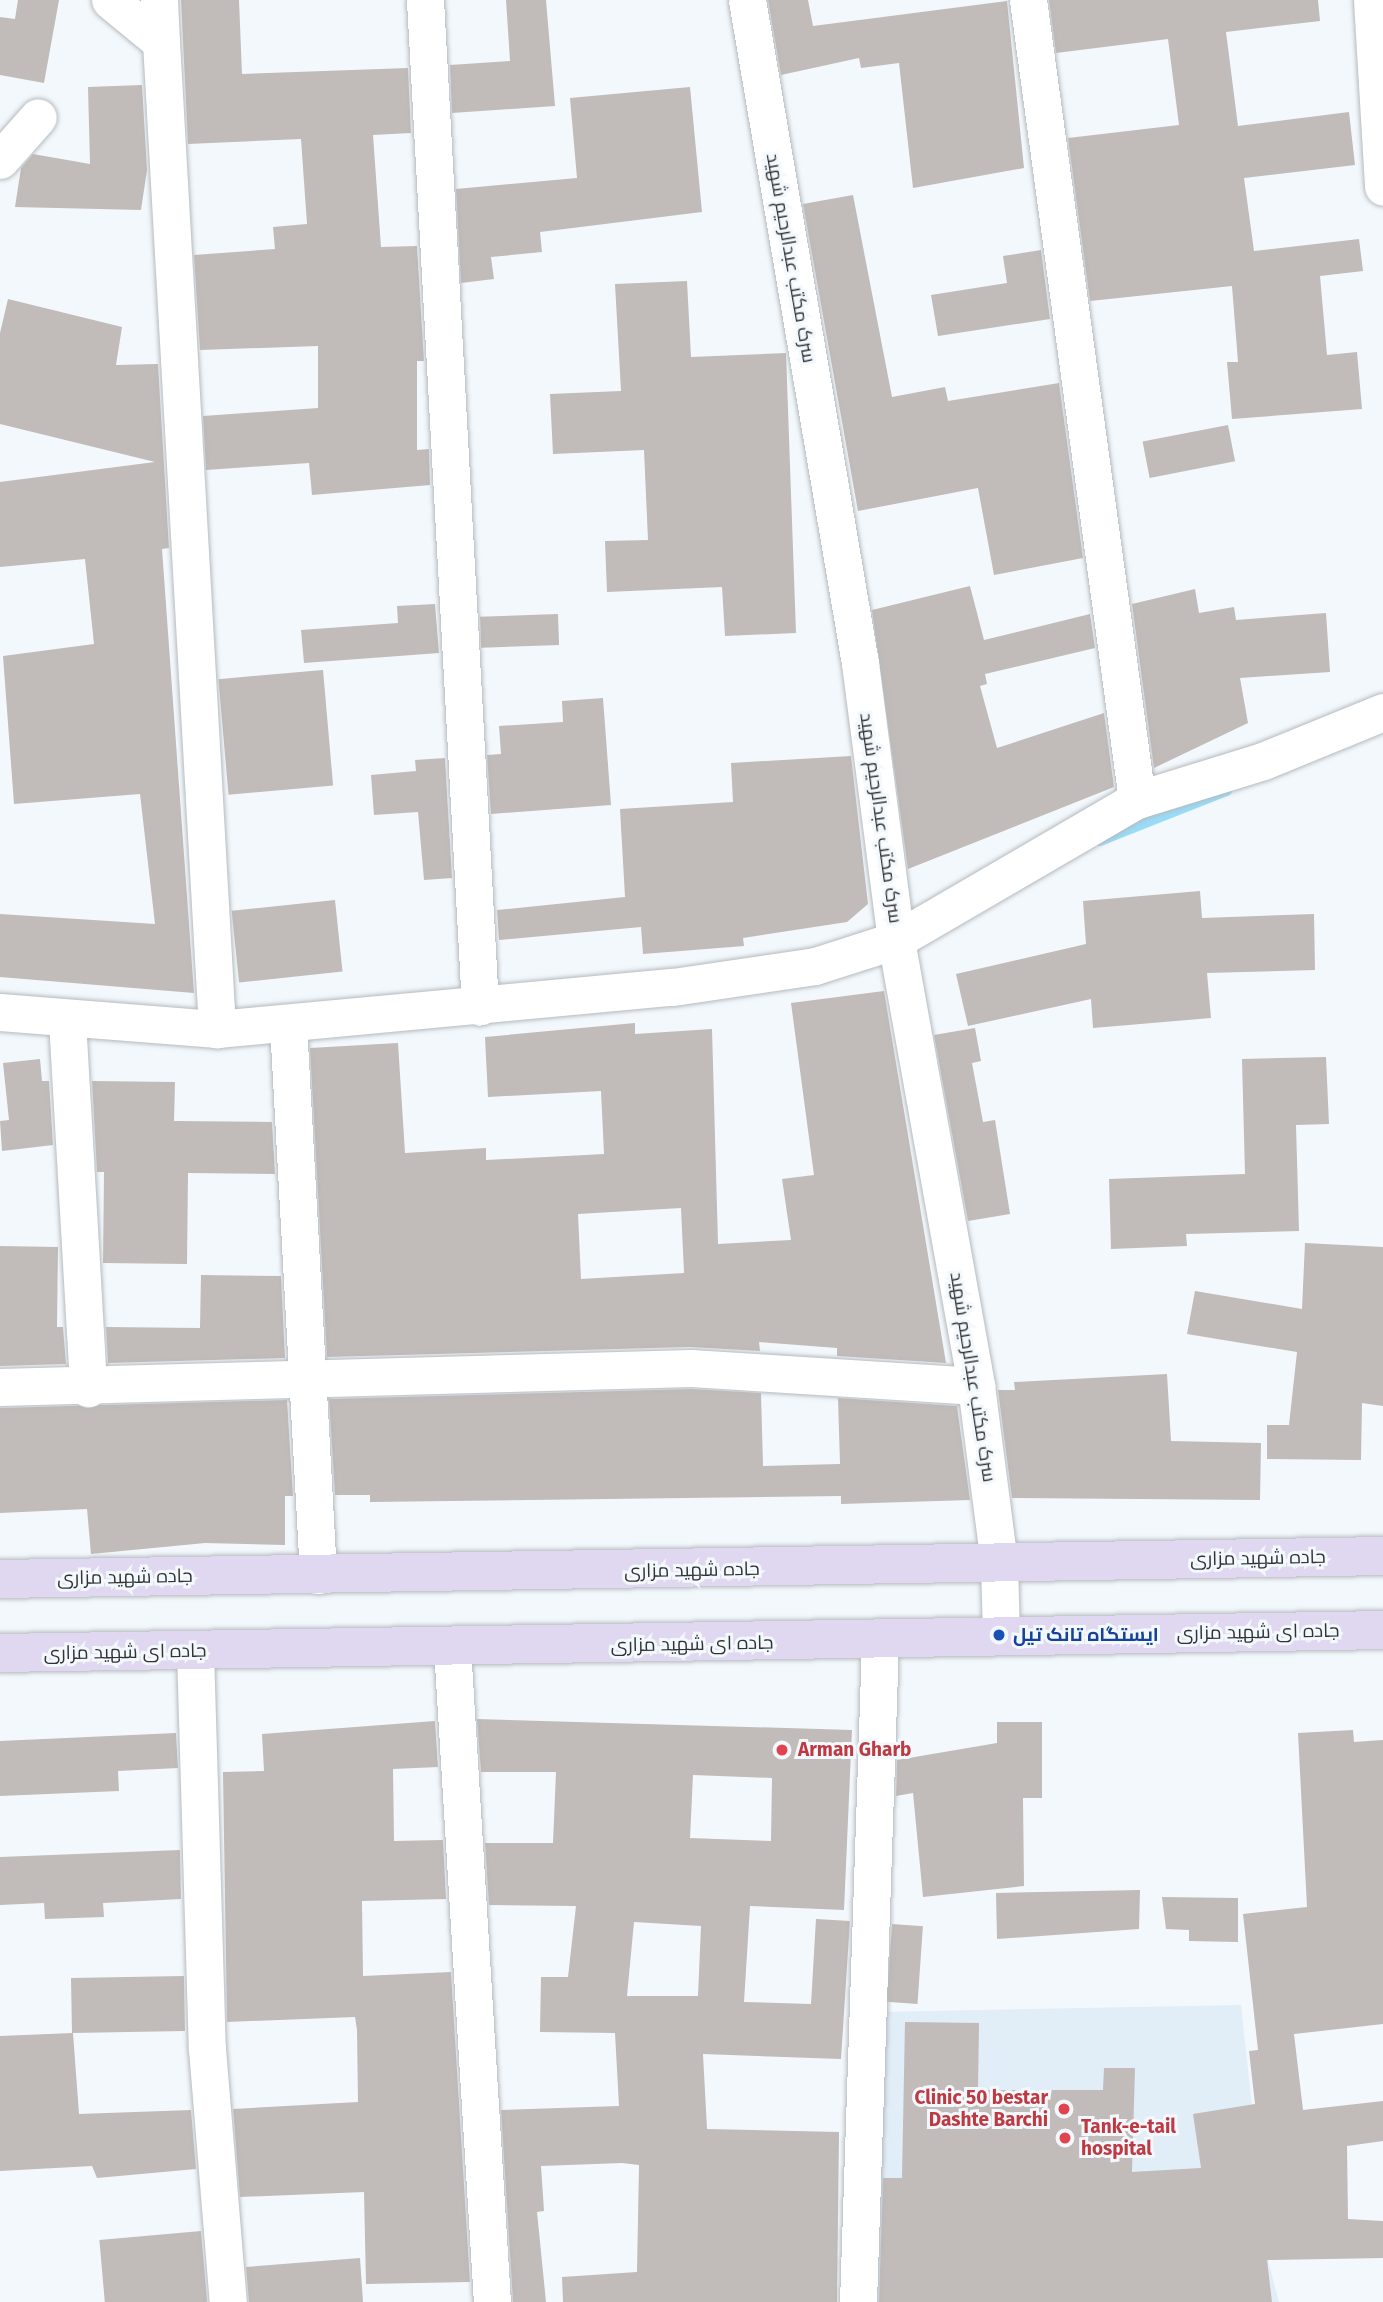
<!DOCTYPE html>
<meta charset="utf-8">
<style>
body{margin:0}
#map{position:relative;width:1383px;height:2302px;overflow:hidden;background:#f3f8fc;font-family:"Fira Sans",Cairo,sans-serif}
div>[style]{position:absolute}
[style*='--x']{left:calc(var(--x)*1px);top:calc(var(--y)*1px);width:calc(var(--w)*1px);rotate:calc(var(--a)*1deg)}
.built>*{inset:0;background:#e1edf7}
.stream>*{height:12px;margin:-6px;padding:0 6px;transform-origin:6px;border-radius:6px;background:#99dcf8}
.building>*{inset:0;background:#c1bbb9;transform-origin:0 0}
.roads{filter:drop-shadow(0 0 2px #b5babe) drop-shadow(0 0 2px #b5babe)}
.street>*{height:37px;margin:-18.5px;padding:0 18.5px;transform-origin:18.5px;border-radius:18.5px;background:#fff}
.secondary>*{height:38px;margin:-19px;padding:0 19px;transform-origin:19px;border-radius:19px;background:#e0d8f0}
.dots>*{width:19px;height:19px;translate:-50% -50%;box-sizing:border-box;border:4px solid #f3f8fc;border-radius:50%}
span{translate:-50% -50%;white-space:nowrap;text-align:center;line-height:1.15;-webkit-text-stroke:6px #f3f8fc;paint-order:stroke}
.street-label{font-size:19px;color:#303234}
.transit-label{font-size:19px;color:#164399;font-weight:700}
.left{translate:0 -50%;text-align:left}
.health-label{font-size:19px;color:#be3a42;font-weight:700}
.right{translate:-100% -50%;text-align:right}
</style>
<div id="map">
<div class="built">
<div style="clip-path:polygon(1241px 2005px,1269px 2264px,1279px 2302px,870px 2302px,879px 2012px)"></div>
</div>
<div class="stream">
<div style="--x:1100;--y:840;--w:136;--a:-21.6"></div>
</div>
<div class="building">
<div style="clip-path:polygon(18px 0,59px 0,44px 83px,0 75px,0 17px,15px 19px)"></div>
<div style="clip-path:polygon(181px 0,239px 0,242px 74px,408px 68px,411px 133px,373px 135px,381px 247px,417px 246px,424px 361px,417px 361px,417px 450px,429px 449px,430px 485px,312px 495px,309px 463px,206px 470px,203px 416px,318px 408px,318px 346px,200px 350px,194px 255px,275px 249px,273px 227px,307px 224px,301px 139px,188px 144px)"></div>
<div style="clip-path:polygon(506px 0,546px 0,555px 106px,452px 113px,450px 65px,510px 61px)"></div>
<div style="clip-path:polygon(768px 0,808px 0,813px 26px,1007px 1px,1024px 168px,913px 188px,899px 63px,861px 68px,859px 58px,781px 75px)"></div>
<div style="clip-path:polygon(1049px 0,1318px 0,1320px 21px,1226px 32px,1238px 126px,1349px 112px,1355px 165px,1244px 178px,1254px 251px,1359px 239px,1363px 271px,1320px 276px,1327px 355px,1357px 352px,1362px 409px,1232px 419px,1227px 362px,1238px 362px,1232px 286px,1090px 301px,1068px 138px,1179px 125px,1168px 39px,1056px 53px)"></div>
<div style="clip-path:polygon(142px 85px,147px 170px,141px 210px,15px 207px,21px 168px,33px 154px,90px 164px,88px 87px)"></div>
<div style="clip-path:polygon(690px 87px,702px 212px,540px 232px,542px 252px,491px 257px,494px 279px,461px 283px,456px 189px,577px 178px,570px 98px)"></div>
<div style="clip-path:polygon(853px 195px,892px 397px,945px 387px,948px 401px,1059px 383px,1083px 558px,994px 575px,978px 488px,858px 511px,803px 204px)"></div>
<div style="clip-path:polygon(1041px 250px,1050px 319px,938px 336px,931px 295px,1007px 283px,1003px 256px)"></div>
<div style="clip-path:polygon(687px 281px,691px 357px,786px 353px,796px 633px,725px 636px,722px 587px,607px 592px,605px 541px,648px 540px,644px 450px,553px 454px,550px 394px,621px 391px,615px 284px)"></div>
<div style="clip-path:polygon(8px 299px,122px 327px,116px 365px,158px 364px,169px 548px,162px 549px,194px 993px,0 977px,0 914px,155px 924px,140px 794px,14px 804px,3px 656px,94px 644px,85px 559px,0 567px,0 482px,155px 462px,0 424px,0 333px)"></div>
<div style="left:1228px;top:425px;width:37px;height:87px;rotate:79deg"></div>
<div style="clip-path:polygon(970px 586px,984px 640px,1090px 614px,1095px 648px,985px 674px,987px 684px,980px 686px,997px 748px,1104px 713px,1114px 787px,908px 869px,872px 610px)"></div>
<div style="clip-path:polygon(1195px 589px,1199px 613px,1234px 607px,1236px 620px,1326px 613px,1330px 672px,1240px 678px,1248px 723px,1154px 768px,1132px 604px)"></div>
<div style="clip-path:polygon(435px 604px,439px 653px,304px 663px,301px 630px,398px 623px,397px 606px)"></div>
<div style="left:558px;top:614px;width:31px;height:78px;rotate:88deg"></div>
<div style="left:323px;top:670px;width:116px;height:105px;rotate:85deg"></div>
<div style="clip-path:polygon(603px 698px,611px 805px,491px 814px,487px 755px,501px 754px,499px 726px,563px 722px,562px 701px)"></div>
<div style="clip-path:polygon(851px 756px,868px 904px,847px 922px,743px 938px,744px 946px,643px 954px,641px 927px,499px 940px,497px 910px,625px 897px,620px 809px,733px 802px,731px 763px)"></div>
<div style="clip-path:polygon(445px 758px,452px 878px,424px 880px,418px 812px,374px 815px,371px 775px,416px 771px,415px 760px)"></div>
<div style="clip-path:polygon(1200px 891px,1202px 918px,1314px 914px,1315px 970px,1207px 973px,1211px 1018px,1093px 1028px,1091px 999px,968px 1026px,956px 974px,1086px 944px,1083px 901px)"></div>
<div style="left:335px;top:900px;width:72px;height:104px;rotate:84deg"></div>
<div style="clip-path:polygon(evenodd,884px 991px,946px 1363px,837px 1356px,837px 1348px,759px 1342px,760px 1351px,690px 1347px,327px 1357px,310px 1048px,398px 1043px,405px 1153px,486px 1148px,486px 1160px,604px 1154px,601px 1091px,488px 1097px,485px 1037px,635px 1023px,635px 1034px,712px 1029px,718px 1244px,791px 1240px,782px 1179px,814px 1175px,791px 1003px,884px 991px,681px 1208px,684px 1273px,581px 1279px,578px 1214px,681px 1208px)"></div>
<div style="clip-path:polygon(975px 1028px,981px 1061px,972px 1063px,983px 1122px,995px 1120px,1010px 1214px,968px 1221px,934px 1035px)"></div>
<div style="clip-path:polygon(1326px 1057px,1329px 1124px,1296px 1125px,1299px 1231px,1186px 1234px,1187px 1246px,1111px 1249px,1109px 1179px,1245px 1174px,1242px 1059px)"></div>
<div style="clip-path:polygon(40px 1059px,42px 1081px,49px 1081px,53px 1145px,2px 1151px,0 1121px,9px 1120px,3px 1063px)"></div>
<div style="clip-path:polygon(92px 1081px,175px 1082px,174px 1121px,272px 1122px,275px 1174px,188px 1173px,187px 1264px,103px 1263px,104px 1172px,97px 1172px)"></div>
<div style="clip-path:polygon(1305px 1243px,1383px 1247px,1383px 1406px,1362px 1403px,1361px 1460px,1267px 1459px,1267px 1425px,1289px 1425px,1297px 1352px,1187px 1334px,1195px 1291px,1302px 1309px)"></div>
<div style="clip-path:polygon(0 1246px,58px 1247px,57px 1327px,63px 1327px,66px 1364px,0 1366px)"></div>
<div style="clip-path:polygon(201px 1275px,281px 1276px,285px 1358px,108px 1363px,106px 1327px,200px 1328px)"></div>
<div style="clip-path:polygon(1167px 1374px,1171px 1441px,1261px 1443px,1260px 1500px,1012px 1498px,998px 1390px,1015px 1390px,1014px 1382px)"></div>
<div style="clip-path:polygon(691px 1389px,761px 1393px,763px 1466px,840px 1464px,838px 1398px,957px 1406px,970px 1500px,841px 1504px,841px 1496px,370px 1502px,370px 1495px,335px 1495px,329px 1399px)"></div>
<div style="clip-path:polygon(287px 1400px,293px 1496px,285px 1496px,285px 1545px,205px 1543px,91px 1554px,87px 1509px,0 1513px,0 1408px)"></div>
<div style="clip-path:polygon(evenodd,477px 1719px,852px 1730px,844px 1910px,750px 1906px,744px 2002px,811px 2004px,816px 1919px,850px 1921px,841px 2059px,703px 2054px,707px 2129px,839px 2132px,837px 2302px,563px 2302px,562px 2277px,637px 2272px,639px 2165px,622px 2163px,541px 2166px,544px 2211px,537px 2212px,546px 2302px,513px 2302px,501px 2110px,619px 2106px,615px 2033px,540px 2032px,541px 1977px,568px 1977px,576px 1906px,489px 1905px,485px 1843px,553px 1843px,556px 1772px,481px 1772px,477px 1719px,693px 1775px,772px 1778px,771px 1841px,690px 1838px,693px 1775px,477px 1719px,634px 1922px,701px 1926px,698px 1996px,627px 1996px,634px 1922px)"></div>
<div style="clip-path:polygon(435px 1721px,438px 1767px,393px 1769px,394px 1841px,443px 1840px,446px 1899px,362px 1901px,363px 1976px,451px 1972px,470px 2282px,366px 2284px,364px 2192px,240px 2197px,233px 2109px,358px 2102px,357px 2030px,355px 2017px,227px 2022px,223px 1772px,264px 1771px,262px 1734px)"></div>
<div style="clip-path:polygon(997px 1722px,1042px 1722px,1042px 1798px,1023px 1798px,1024px 1886px,923px 1897px,913px 1793px,896px 1796px,897px 1760px,997px 1743px)"></div>
<div style="clip-path:polygon(1353px 1730px,1354px 1742px,1383px 1740px,1383px 2024px,1294px 2034px,1303px 2110px,1383px 2101px,1383px 2141px,1347px 2146px,1348px 2219px,1383px 2221px,1383px 2258px,1267px 2260px,1272px 2302px,879px 2302px,883px 2178px,902px 2178px,905px 2022px,979px 2023px,978px 2090px,1103px 2090px,1104px 2068px,1135px 2068px,1132px 2172px,1201px 2168px,1193px 2114px,1255px 2104px,1249px 2051px,1258px 2050px,1243px 1914px,1307px 1907px,1298px 1733px)"></div>
<div style="clip-path:polygon(176px 1733px,178px 1768px,118px 1771px,119px 1791px,0 1796px,0 1741px)"></div>
<div style="clip-path:polygon(180px 1850px,181px 1899px,103px 1903px,104px 1917px,45px 1919px,44px 1903px,0 1905px,0 1857px)"></div>
<div style="clip-path:polygon(1140px 1890px,1139px 1929px,997px 1939px,996px 1893px)"></div>
<div style="clip-path:polygon(1162px 1897px,1238px 1898px,1238px 1942px,1189px 1941px,1189px 1930px,1166px 1929px)"></div>
<div style="left:892px;top:1924px;width:31px;height:78px;rotate:4deg"></div>
<div style="left:184px;top:1976px;width:55px;height:113px;rotate:89deg"></div>
<div style="clip-path:polygon(73px 2033px,79px 2114px,191px 2110px,196px 2169px,97px 2178px,92px 2166px,0 2171px,0 2036px)"></div>
<div style="left:201px;top:2231px;width:71px;height:102px;rotate:85deg"></div>
<div style="clip-path:polygon(360px 2258px,363px 2302px,249px 2302px,246px 2267px)"></div>
</div>
<div class="roads">
<div class="street">
<div style="--x:110;--y:0;--w:66;--a:39.5"></div>
<div style="--x:161;--y:42;--w:989;--a:86.75"></div>
<div style="--x:159;--y:0;--w:42;--a:87.3"></div>
<div style="--x:425;--y:0;--w:1008;--a:86.87"></div>
<div style="--x:747;--y:0;--w:673;--a:80.33"></div>
<div style="--x:860;--y:663;--w:279;--a:82.6"></div>
<div style="--x:896;--y:940;--w:453;--a:79.8"></div>
<div style="--x:976;--y:1386;--w:178;--a:82.6"></div>
<div style="--x:999;--y:1563;--w:73;--a:88.4"></div>
<div style="--x:1028;--y:0;--w:807;--a:82.24"></div>
<div style="--x:1372;--y:0;--w:187;--a:86.6"></div>
<div style="--x:0;--y:160;--w:57;--a:-48.5"></div>
<div style="--x:0;--y:1012;--w:218;--a:4.5"></div>
<div style="--x:217;--y:1029;--w:458;--a:-5.3"></div>
<div style="--x:673;--y:987;--w:144;--a:-8.4"></div>
<div style="--x:815;--y:966;--w:85;--a:-17.8"></div>
<div style="--x:896;--y:940;--w:279;--a:-30.2"></div>
<div style="--x:1137;--y:800;--w:132;--a:-17.2"></div>
<div style="--x:1263;--y:761;--w:130;--a:-22.2"></div>
<div style="--x:67;--y:1020;--w:369;--a:86.7"></div>
<div style="--x:288;--y:1024;--w:552;--a:86.88"></div>
<div style="--x:0;--y:1387;--w:691;--a:-1.58"></div>
<div style="--x:691;--y:1368;--w:286;--a:3.6"></div>
<div style="--x:452;--y:1647;--w:656;--a:86.51"></div>
<div style="--x:195;--y:1651;--w:398;--a:88.3"></div>
<div style="--x:207;--y:2049;--w:254;--a:85.3"></div>
<div style="--x:858;--y:2302;--w:661;--a:-88.09"></div>
</div>
<div class="secondary">
<div style="--x:0;--y:1579;--w:1383;--a:-0.95"></div>
<div style="--x:0;--y:1653;--w:1383;--a:-0.95"></div>
</div>
</div>
<div class="dots">
<div style="left:999px;top:1635px;background:#1a4fb4"></div>
<div style="left:782px;top:1750px;background:#e0444e"></div>
<div style="left:1064px;top:2109px;background:#e0444e"></div>
<div style="left:1065px;top:2138px;background:#e0444e"></div>
</div>
<div class="street-label">
<span style="left:791px;top:258px;rotate:80deg">سرک مکتب عبدالرحیم شهید</span>
<span style="left:881px;top:818px;rotate:82deg">سرک مکتب عبدالرحیم شهید</span>
<span style="left:973px;top:1377px;rotate:81deg">سرک مکتب عبدالرحیم شهید</span>
<span style="left:1258px;top:1558px;rotate:-1deg">جاده شهید مزاری</span>
<span style="left:692px;top:1570px;rotate:-1deg">جاده شهید مزاری</span>
<span style="left:125px;top:1577px;rotate:-1deg">جاده شهید مزاری</span>
<span style="left:1258px;top:1632px;rotate:-1deg">جاده ای شهید مزاری</span>
<span style="left:692px;top:1644px;rotate:-1deg">جاده ای شهید مزاری</span>
<span style="left:125px;top:1652px;rotate:-1deg">جاده ای شهید مزاری</span>
</div>
<div class="transit-label">
<span class="left" style="left:1013px;top:1635px">ایستگاه تانک تیل</span>
</div>
<div class="health-label">
<span class="left" style="left:798px;top:1750px">Arman Gharb</span>
<span class="right" style="left:1048px;top:2109px">Clinic 50 bestar<br>Dashte Barchi</span>
<span class="left" style="left:1081px;top:2138px">Tank-e-tail<br>hospital</span>
</div>
</div>
